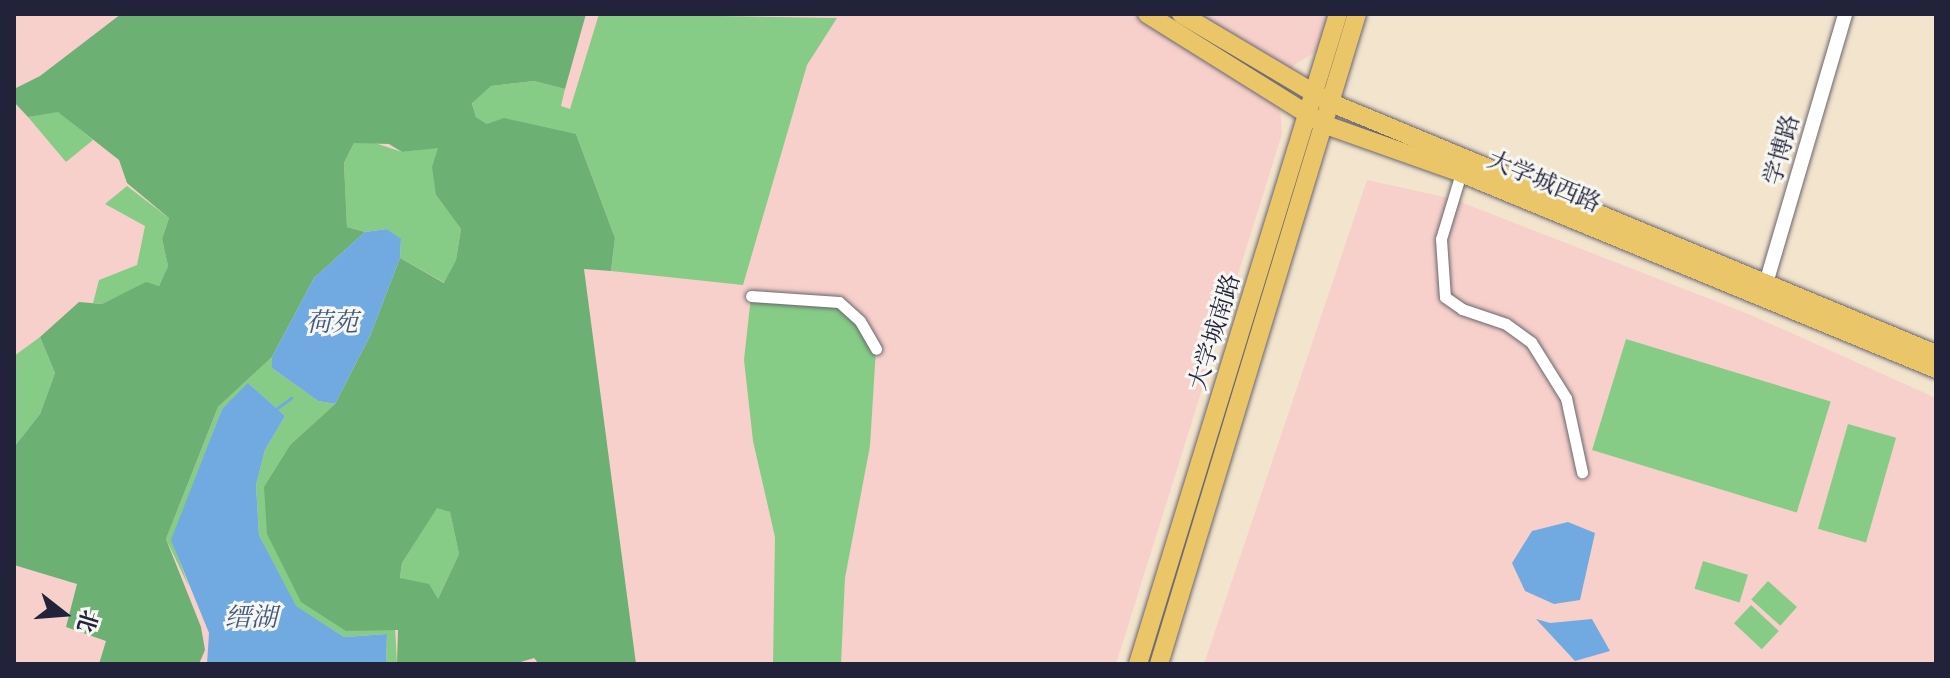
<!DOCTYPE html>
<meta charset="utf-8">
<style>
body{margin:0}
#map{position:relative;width:1950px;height:678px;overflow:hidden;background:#f3e4ce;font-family:"IM FELL French Canon","Noto Serif SC",serif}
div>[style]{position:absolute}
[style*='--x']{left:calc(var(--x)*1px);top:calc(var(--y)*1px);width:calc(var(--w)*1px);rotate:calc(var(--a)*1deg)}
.built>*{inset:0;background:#f7d0cb}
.green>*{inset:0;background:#86cc87;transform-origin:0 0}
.forest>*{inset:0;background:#6cb074}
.water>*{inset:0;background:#71aae0}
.stream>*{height:3px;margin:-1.5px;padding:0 1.5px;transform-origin:1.5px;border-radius:1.5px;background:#71aae0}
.roads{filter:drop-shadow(0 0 2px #6b666e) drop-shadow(0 0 2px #6b666e)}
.minor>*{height:11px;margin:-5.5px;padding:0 5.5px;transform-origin:5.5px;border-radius:5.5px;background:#fff}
.tertiary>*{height:14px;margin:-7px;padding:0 7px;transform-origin:7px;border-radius:7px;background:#fff}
.primary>*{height:18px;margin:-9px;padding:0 9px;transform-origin:9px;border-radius:9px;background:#eac669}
span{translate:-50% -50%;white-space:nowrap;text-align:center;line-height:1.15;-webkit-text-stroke:6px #f6f6f2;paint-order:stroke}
.street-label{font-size:24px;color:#22223b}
.water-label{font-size:26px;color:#42587d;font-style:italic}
.frame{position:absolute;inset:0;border:16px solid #22223b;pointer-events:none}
.north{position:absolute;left:24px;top:574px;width:80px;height:80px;-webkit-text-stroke:6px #f6f6f2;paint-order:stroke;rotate:107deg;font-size:22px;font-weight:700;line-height:32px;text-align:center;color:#22223b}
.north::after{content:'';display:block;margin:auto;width:28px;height:36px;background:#22223b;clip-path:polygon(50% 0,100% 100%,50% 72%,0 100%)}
</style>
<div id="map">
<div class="built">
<div style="clip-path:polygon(14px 14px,1328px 14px,1317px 51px,1294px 65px,1280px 106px,1282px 134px,1116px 664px,14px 664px)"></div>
<div style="clip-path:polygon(1367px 180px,1453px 199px,1751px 315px,1936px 398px,1936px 664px,1204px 664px)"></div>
</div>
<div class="green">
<div style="clip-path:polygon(599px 14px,837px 18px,807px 65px,743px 285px,611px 271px,615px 238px,576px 134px,487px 124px,476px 117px,472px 102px,491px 86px,534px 81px,565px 89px,561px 106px,570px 109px)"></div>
<div style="clip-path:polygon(58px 111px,93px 140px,66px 162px,28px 117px)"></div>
<div style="clip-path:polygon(369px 141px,402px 152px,439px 147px,436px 195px,461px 229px,456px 260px,445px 283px,400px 258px,401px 240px,387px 229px,365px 232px,347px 227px,344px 163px,354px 143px)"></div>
<div style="clip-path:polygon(127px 186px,169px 218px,162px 239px,168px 266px,159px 286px,146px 283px,102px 304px,93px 303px,99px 280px,137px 265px,145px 226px,105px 204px)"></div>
<div style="clip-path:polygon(751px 296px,839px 302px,876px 349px,870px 446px,845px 578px,841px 664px,773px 664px,775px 537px,753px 441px,744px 360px)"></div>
<div style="clip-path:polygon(40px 337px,55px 373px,40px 414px,14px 447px,14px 356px)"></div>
<div style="left:1626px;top:339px;width:214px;height:116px;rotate:17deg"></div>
<div style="clip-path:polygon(272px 357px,272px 368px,318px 401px,335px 404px,291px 444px,346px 631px,395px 627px,397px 664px,386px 664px,387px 634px,344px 637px,295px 606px,259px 535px,256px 485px,265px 450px,285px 416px,249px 384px,222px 409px,172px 540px,189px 587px,166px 539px,218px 407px)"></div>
<div style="left:1848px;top:424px;width:50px;height:109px;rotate:16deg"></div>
<div style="clip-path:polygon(437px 507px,450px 512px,459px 554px,438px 599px,400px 579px,402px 563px)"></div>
<div style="left:1703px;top:561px;width:47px;height:29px;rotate:17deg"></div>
<div style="left:1768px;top:581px;width:39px;height:25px;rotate:42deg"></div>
<div style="left:1751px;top:605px;width:38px;height:25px;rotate:43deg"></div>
</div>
<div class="forest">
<div style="clip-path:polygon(evenodd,121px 14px,586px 14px,565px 89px,534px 81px,491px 86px,472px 103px,476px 117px,487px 124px,504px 118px,576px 134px,615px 238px,611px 271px,584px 269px,636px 664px,539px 664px,534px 658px,514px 664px,397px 664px,398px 630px,346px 631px,301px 602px,267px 534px,264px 487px,291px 444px,335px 404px,370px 336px,400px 258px,444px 283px,456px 260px,461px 229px,436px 195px,432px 167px,438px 148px,402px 152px,389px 144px,354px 143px,344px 163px,347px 227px,365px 232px,314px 278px,272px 357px,218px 407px,166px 539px,201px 627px,205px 650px,199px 664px,99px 664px,106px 641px,66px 627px,77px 584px,14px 565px,14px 447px,40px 414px,55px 373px,40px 337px,79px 302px,102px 304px,146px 282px,159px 286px,168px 266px,162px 239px,169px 218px,127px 183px,119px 160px,58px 112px,28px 117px,14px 102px,14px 89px,40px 76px,121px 14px,437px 508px,450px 512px,459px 554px,438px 599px,429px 584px,400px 578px,402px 563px,437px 508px)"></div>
</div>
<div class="water">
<div style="clip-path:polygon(387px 229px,401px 239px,400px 258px,370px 336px,335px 404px,318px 401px,272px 368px,272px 357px,314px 278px,365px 232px)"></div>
<div style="clip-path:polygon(248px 383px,285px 416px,265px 450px,256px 485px,259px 535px,296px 606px,344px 637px,387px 634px,386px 664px,207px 664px,209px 633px,171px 540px,222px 409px)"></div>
<div style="clip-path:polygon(1568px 522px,1595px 533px,1580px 600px,1554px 604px,1525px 591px,1512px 563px,1532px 531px)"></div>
<div style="clip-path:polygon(1536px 619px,1550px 623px,1592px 619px,1610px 651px,1575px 661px)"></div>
</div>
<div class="stream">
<div style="--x:276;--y:409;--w:19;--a:-36"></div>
</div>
<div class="roads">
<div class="minor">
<div style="--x:1461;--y:173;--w:69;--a:106.9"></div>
<div style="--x:1441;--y:239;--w:58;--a:86.1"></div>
<div style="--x:1445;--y:297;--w:21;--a:35"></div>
<div style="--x:1462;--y:309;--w:46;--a:18.8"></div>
<div style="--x:1506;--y:324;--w:31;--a:36"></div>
<div style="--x:1531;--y:342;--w:66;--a:58"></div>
<div style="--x:1566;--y:398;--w:76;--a:77.8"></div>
<div style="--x:751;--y:296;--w:88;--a:3.9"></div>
<div style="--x:839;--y:302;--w:28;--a:42"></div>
<div style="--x:860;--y:321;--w:32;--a:60"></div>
</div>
<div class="tertiary">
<div style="--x:1764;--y:290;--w:288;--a:-73.6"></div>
</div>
<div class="primary">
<div style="--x:1147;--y:14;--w:208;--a:32"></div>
<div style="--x:1323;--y:124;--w:146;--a:19.5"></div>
<div style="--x:1461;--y:173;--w:514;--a:22.42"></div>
<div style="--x:1181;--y:14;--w:172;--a:30.7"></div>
<div style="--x:1329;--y:102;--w:657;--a:22.55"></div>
<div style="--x:1138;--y:664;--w:680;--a:-72.9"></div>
<div style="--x:1159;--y:664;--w:679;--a:-73.06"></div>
</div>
</div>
<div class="street-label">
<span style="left:1782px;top:150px;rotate:-74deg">学博路</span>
<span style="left:1544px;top:182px;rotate:23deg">大学城西路</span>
<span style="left:1215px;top:332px;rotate:-73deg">大学城南路</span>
</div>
<div class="water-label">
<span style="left:332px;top:323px">荷苑</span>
<span style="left:251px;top:618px">缙湖</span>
</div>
<div class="frame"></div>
<div class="north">北</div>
</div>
